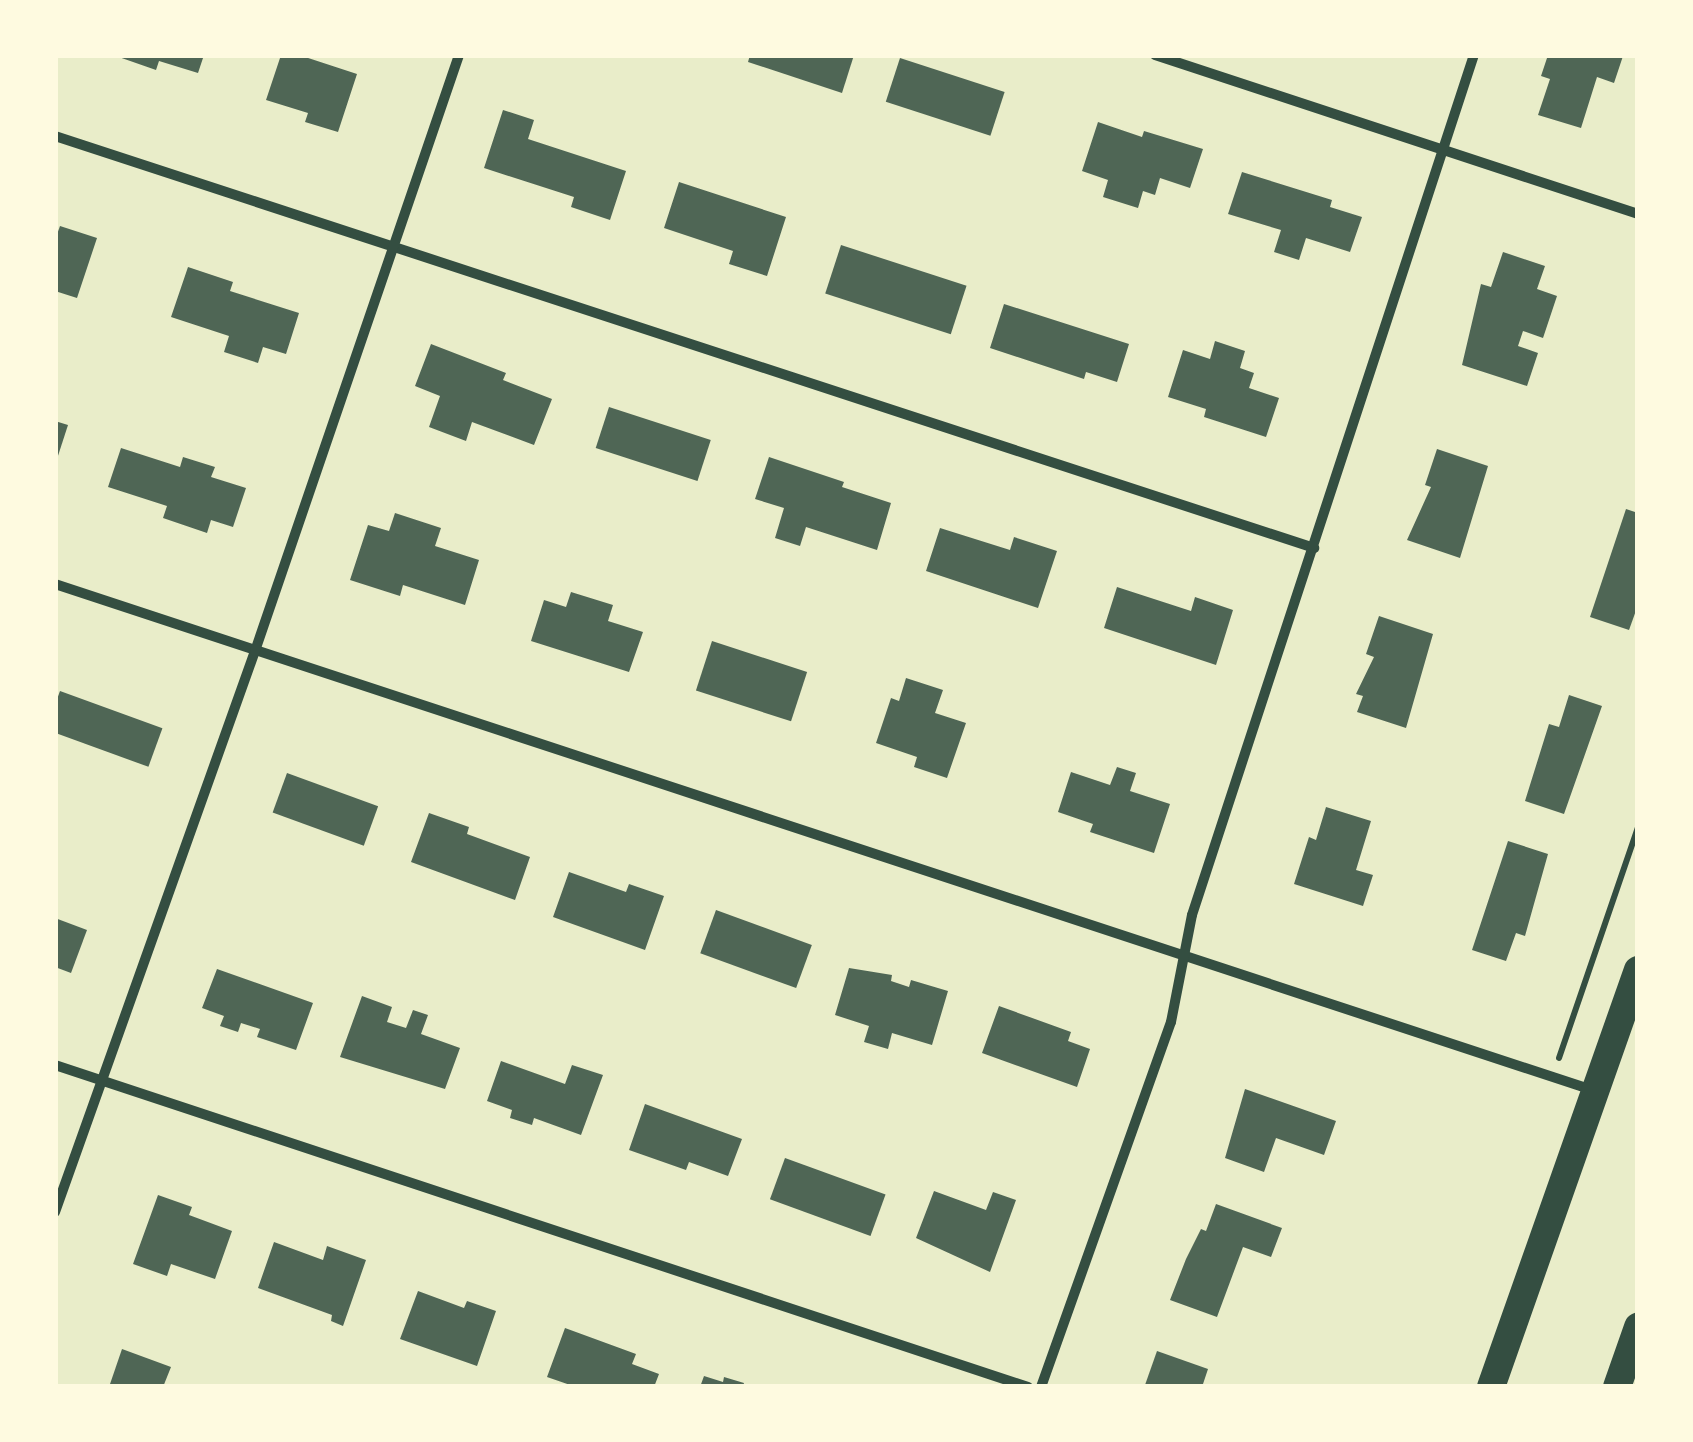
<!DOCTYPE html>
<style>
body{margin:0}
#map{position:relative;width:1693px;height:1442px;overflow:hidden;background:#e9edc9;font-family:"Noto Sans",sans-serif}
div>[style]{position:absolute}
[style*='--x']{left:calc(var(--x)*1px);top:calc(var(--y)*1px);width:calc(var(--w)*1px);rotate:calc(var(--a)*1deg)}
.building>*{inset:0;background:#4f6655;transform-origin:0 0}
.path>*{height:6px;margin:-3px;padding:0 3px;transform-origin:3px;border-radius:3px;background:#344e41}
.minor>*{height:10px;margin:-5px;padding:0 5px;transform-origin:5px;border-radius:5px;background:#344e41}
.trunk>*{height:28px;margin:-14px;padding:0 14px;transform-origin:14px;border-radius:14px;background:#344e41}
span{translate:-50% -50%;white-space:nowrap;text-align:center;line-height:1.15;-webkit-text-stroke:10px #fefae0;paint-order:stroke}
.frame{position:absolute;inset:0;border:58px solid #fefae0;pointer-events:none}
</style>
<div id="map">
<div class="building">
<div style="clip-path:polygon(113px 55px,204px 55px,198px 73px,159px 61px,156px 70px)"></div>
<div style="clip-path:polygon(281px 55px,299px 55px,357px 74px,338px 132px,305px 122px,308px 113px,266px 100px)"></div>
<div style="clip-path:polygon(750px 55px,854px 55px,842px 93px,748px 62px)"></div>
<div style="clip-path:polygon(1548px 55px,1623px 56px,1614px 83px,1597px 77px,1581px 128px,1538px 115px,1550px 79px,1541px 76px)"></div>
<div style="left:900px;top:58px;width:110px;height:46px;rotate:18deg"></div>
<div style="clip-path:polygon(503px 110px,534px 120px,528px 139px,626px 171px,610px 220px,571px 207px,574px 197px,484px 168px)"></div>
<div style="clip-path:polygon(1098px 122px,1142px 137px,1144px 131px,1203px 149px,1190px 188px,1160px 178px,1155px 195px,1143px 191px,1138px 208px,1103px 197px,1108px 180px,1082px 171px)"></div>
<div style="clip-path:polygon(1242px 172px,1332px 200px,1330px 207px,1362px 217px,1350px 252px,1306px 238px,1299px 260px,1274px 252px,1281px 230px,1228px 214px)"></div>
<div style="clip-path:polygon(679px 182px,786px 217px,767px 276px,729px 264px,733px 251px,664px 228px)"></div>
<div style="clip-path:polygon(60px 226px,97px 238px,77px 298px,55px 291px,55px 240px)"></div>
<div style="left:841px;top:245px;width:132px;height:51px;rotate:18deg"></div>
<div style="clip-path:polygon(1503px 252px,1545px 266px,1537px 289px,1557px 296px,1543px 338px,1523px 331px,1518px 346px,1538px 353px,1527px 386px,1462px 365px,1481px 284px,1491px 287px)"></div>
<div style="clip-path:polygon(188px 267px,233px 282px,230px 291px,299px 313px,286px 354px,263px 347px,258px 363px,224px 352px,229px 336px,171px 317px)"></div>
<div style="clip-path:polygon(1004px 304px,1129px 344px,1117px 382px,1086px 372px,1084px 379px,990px 348px)"></div>
<div style="clip-path:polygon(1215px 341px,1245px 351px,1240px 368px,1254px 373px,1249px 388px,1279px 398px,1266px 437px,1204px 417px,1206px 409px,1168px 397px,1183px 350px,1210px 359px)"></div>
<div style="clip-path:polygon(431px 344px,506px 373px,503px 380px,552px 399px,534px 445px,472px 422px,466px 441px,429px 427px,440px 396px,415px 386px)"></div>
<div style="left:609px;top:407px;width:107px;height:43px;rotate:18deg"></div>
<div style="clip-path:polygon(55px 421px,68px 425px,56px 462px,55px 462px)"></div>
<div style="clip-path:polygon(121px 448px,180px 467px,183px 457px,215px 467px,211px 477px,246px 488px,233px 527px,211px 520px,207px 533px,163px 518px,167px 506px,108px 487px)"></div>
<div style="clip-path:polygon(1437px 449px,1488px 466px,1460px 558px,1407px 540px,1431px 487px,1425px 485px)"></div>
<div style="clip-path:polygon(769px 457px,844px 482px,842px 487px,891px 503px,877px 550px,806px 527px,800px 546px,775px 538px,784px 508px,755px 499px)"></div>
<div style="clip-path:polygon(1626px 509px,1638px 513px,1638px 605px,1629px 630px,1590px 617px)"></div>
<div style="clip-path:polygon(395px 513px,441px 528px,435px 546px,479px 560px,465px 605px,403px 585px,400px 596px,350px 580px,368px 525px,389px 531px)"></div>
<div style="clip-path:polygon(940px 528px,1010px 550px,1014px 537px,1057px 551px,1038px 608px,926px 571px)"></div>
<div style="clip-path:polygon(1117px 587px,1191px 611px,1195px 597px,1233px 610px,1216px 665px,1104px 628px)"></div>
<div style="clip-path:polygon(571px 592px,613px 605px,608px 621px,643px 632px,629px 672px,531px 641px,544px 600px,566px 607px)"></div>
<div style="clip-path:polygon(1379px 616px,1433px 634px,1406px 728px,1357px 712px,1363px 696px,1356px 694px,1374px 657px,1366px 654px)"></div>
<div style="left:712px;top:641px;width:100px;height:52px;rotate:18deg"></div>
<div style="clip-path:polygon(906px 678px,943px 690px,935px 713px,966px 723px,947px 778px,914px 767px,917px 757px,876px 743px,891px 698px,899px 701px)"></div>
<div style="left:60px;top:691px;width:109px;height:41px;rotate:20deg"></div>
<div style="clip-path:polygon(1569px 695px,1602px 706px,1564px 814px,1525px 801px,1549px 724px,1559px 727px)"></div>
<div style="clip-path:polygon(1117px 767px,1136px 773px,1130px 791px,1170px 804px,1154px 853px,1090px 832px,1093px 824px,1058px 812px,1071px 772px,1110px 785px)"></div>
<div style="left:287px;top:773px;width:97px;height:42px;rotate:20deg"></div>
<div style="clip-path:polygon(1326px 807px,1371px 821px,1356px 870px,1373px 875px,1363px 906px,1294px 884px,1309px 837px,1316px 840px)"></div>
<div style="clip-path:polygon(429px 813px,469px 827px,467px 834px,530px 857px,515px 900px,411px 862px)"></div>
<div style="clip-path:polygon(1508px 841px,1548px 854px,1525px 936px,1516px 933px,1506px 961px,1472px 950px)"></div>
<div style="clip-path:polygon(569px 872px,626px 892px,629px 884px,664px 896px,645px 950px,553px 917px)"></div>
<div style="left:716px;top:910px;width:102px;height:46px;rotate:20deg"></div>
<div style="clip-path:polygon(55px 918px,87px 930px,71px 973px,55px 967px)"></div>
<div style="clip-path:polygon(849px 968px,892px 975px,891px 981px,909px 987px,911px 980px,948px 991px,932px 1045px,892px 1033px,888px 1049px,864px 1042px,869px 1026px,835px 1015px)"></div>
<div style="clip-path:polygon(217px 969px,313px 1003px,296px 1050px,257px 1037px,260px 1029px,241px 1023px,238px 1032px,220px 1026px,224px 1016px,202px 1008px)"></div>
<div style="clip-path:polygon(362px 996px,392px 1007px,387px 1022px,406px 1028px,413px 1010px,428px 1015px,421px 1034px,460px 1048px,445px 1089px,340px 1057px)"></div>
<div style="clip-path:polygon(999px 1006px,1071px 1032px,1068px 1041px,1090px 1049px,1077px 1087px,982px 1053px)"></div>
<div style="clip-path:polygon(501px 1061px,565px 1084px,572px 1065px,603px 1075px,581px 1135px,534px 1118px,532px 1125px,510px 1118px,512px 1110px,487px 1101px)"></div>
<div style="clip-path:polygon(1245px 1089px,1336px 1121px,1324px 1155px,1276px 1138px,1264px 1172px,1225px 1158px)"></div>
<div style="clip-path:polygon(645px 1104px,742px 1139px,728px 1176px,689px 1162px,686px 1170px,629px 1150px)"></div>
<div style="left:785px;top:1158px;width:107px;height:44px;rotate:20deg"></div>
<div style="clip-path:polygon(934px 1191px,986px 1210px,993px 1192px,1016px 1200px,990px 1272px,916px 1238px)"></div>
<div style="clip-path:polygon(158px 1195px,192px 1207px,189px 1215px,232px 1231px,215px 1279px,171px 1264px,167px 1276px,133px 1264px)"></div>
<div style="clip-path:polygon(1216px 1204px,1282px 1228px,1271px 1257px,1243px 1247px,1217px 1317px,1170px 1300px,1186px 1259px,1201px 1229px,1206px 1231px)"></div>
<div style="clip-path:polygon(274px 1242px,323px 1260px,327px 1246px,366px 1260px,343px 1326px,331px 1321px,332px 1315px,258px 1288px)"></div>
<div style="clip-path:polygon(418px 1291px,464px 1308px,467px 1301px,496px 1311px,477px 1366px,400px 1339px)"></div>
<div style="clip-path:polygon(565px 1328px,636px 1354px,632px 1364px,659px 1374px,654px 1387px,576px 1387px,547px 1377px)"></div>
<div style="clip-path:polygon(122px 1349px,171px 1367px,163px 1387px,109px 1387px)"></div>
<div style="clip-path:polygon(1157px 1351px,1208px 1369px,1202px 1387px,1145px 1385px)"></div>
<div style="clip-path:polygon(704px 1376px,723px 1382px,724px 1377px,744px 1383px,743px 1387px,700px 1387px)"></div>
</div>
<div class="path">
<div style="--x:1559;--y:1058;--w:244;--a:-71.1"></div>
</div>
<div class="minor">
<div style="--x:1155;--y:55;--w:508;--a:18.22"></div>
<div style="--x:55;--y:136;--w:1325;--a:18.12"></div>
<div style="--x:55;--y:584;--w:1621;--a:18.22"></div>
<div style="--x:55;--y:1065;--w:1025;--a:18.31"></div>
<div style="--x:55;--y:1212;--w:596;--a:-70.38"></div>
<div style="--x:255;--y:651;--w:630;--a:-71.1"></div>
<div style="--x:1041;--y:1387;--w:387;--a:-70.4"></div>
<div style="--x:1171;--y:1022;--w:109;--a:-78.9"></div>
<div style="--x:1192;--y:915;--w:905;--a:-71.85"></div>
</div>
<div class="trunk">
<div style="--x:1491;--y:1387;--w:442;--a:-70.6"></div>
<div style="--x:1617;--y:1387;--w:64;--a:-70.7"></div>
</div>
<div class="frame"></div>
</div>
